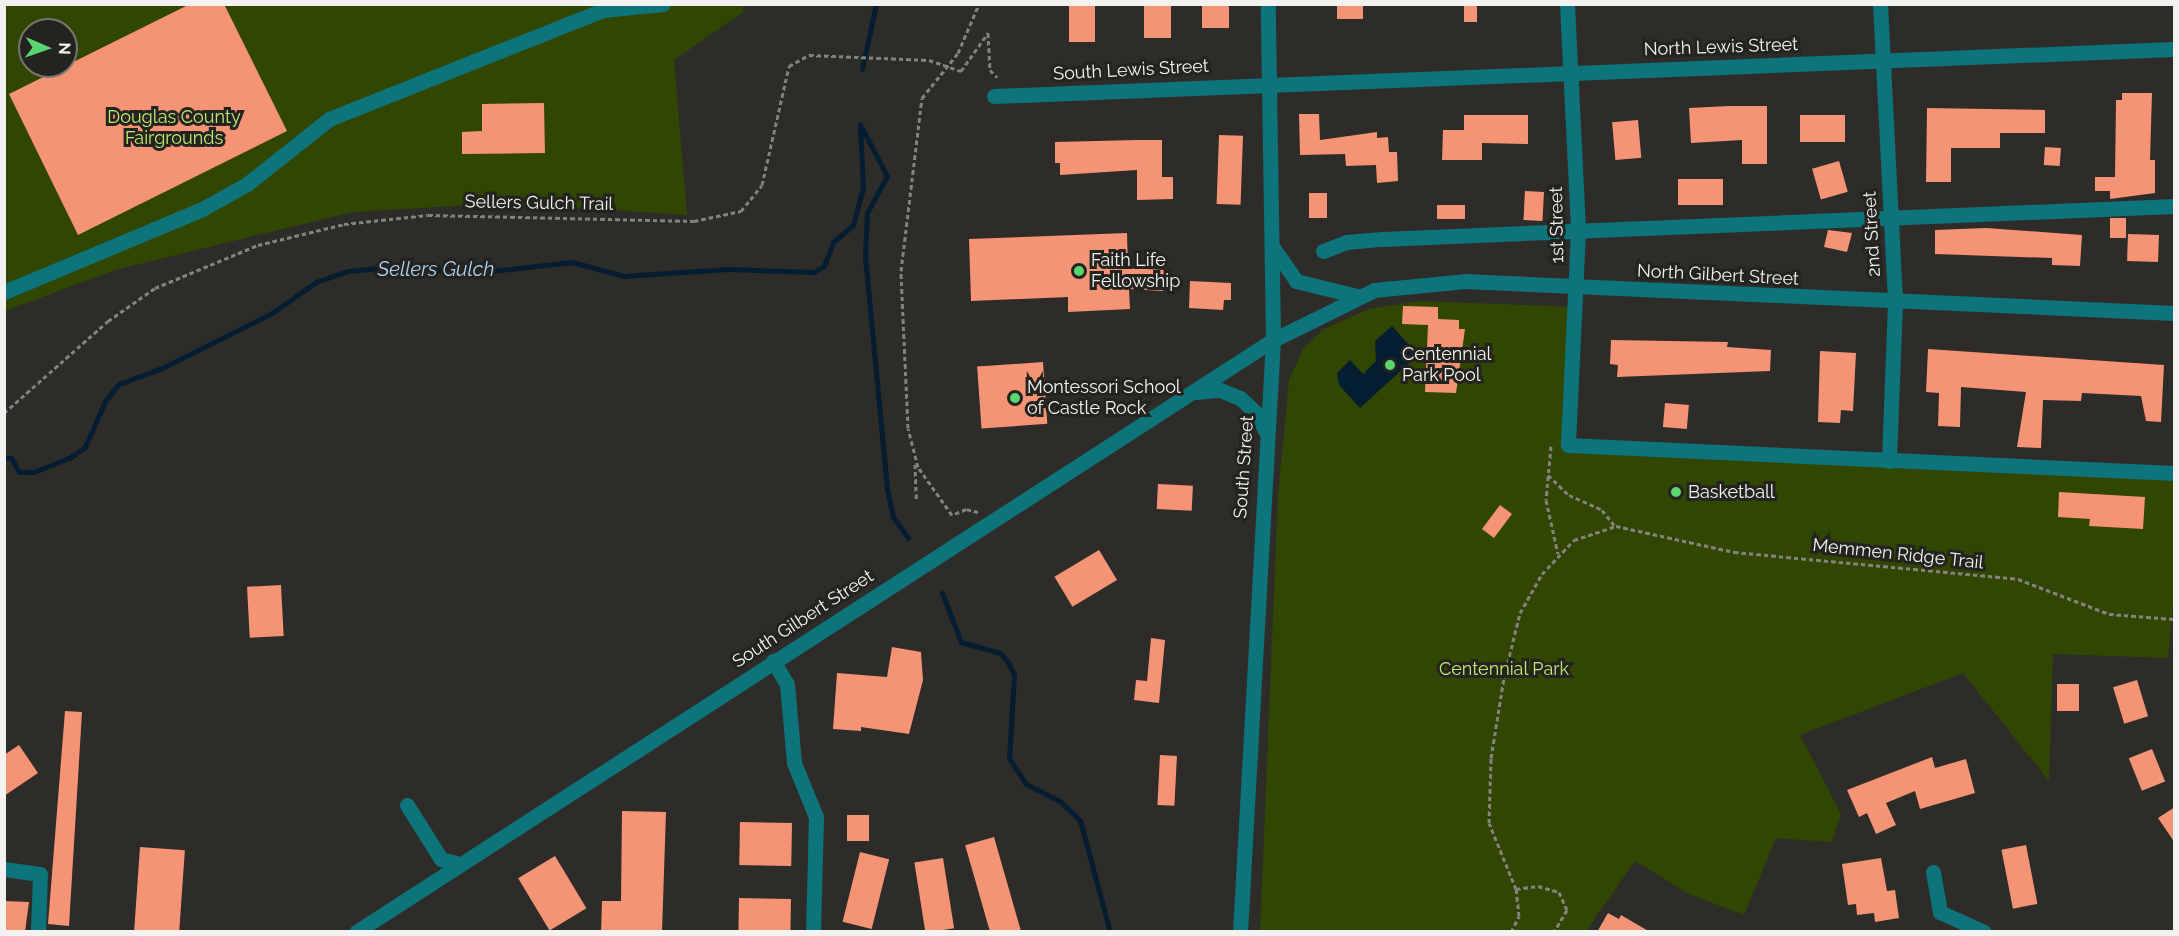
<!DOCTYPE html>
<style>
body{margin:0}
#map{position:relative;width:2179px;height:936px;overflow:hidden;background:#2e2c29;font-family:Raleway,sans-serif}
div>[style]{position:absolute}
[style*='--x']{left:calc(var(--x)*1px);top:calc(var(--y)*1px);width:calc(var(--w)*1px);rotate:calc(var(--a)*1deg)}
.green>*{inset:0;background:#314600}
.water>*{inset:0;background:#041d31}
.stream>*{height:5px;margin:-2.5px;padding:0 2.5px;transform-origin:2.5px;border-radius:2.5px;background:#041d31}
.building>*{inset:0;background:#f59375;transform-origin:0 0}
.path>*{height:3px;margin-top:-1.5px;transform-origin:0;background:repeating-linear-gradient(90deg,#848280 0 4.5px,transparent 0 7.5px)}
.minor>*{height:15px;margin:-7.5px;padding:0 7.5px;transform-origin:7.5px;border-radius:7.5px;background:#0c747a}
.dots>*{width:16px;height:16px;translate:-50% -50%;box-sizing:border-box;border:3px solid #24231f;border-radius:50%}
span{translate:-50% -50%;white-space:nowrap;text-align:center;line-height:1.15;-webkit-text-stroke:6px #24231f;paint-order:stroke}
.street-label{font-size:18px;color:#f3f2f0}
.park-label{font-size:18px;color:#beea72}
.poi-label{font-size:18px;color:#f3f2f0}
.left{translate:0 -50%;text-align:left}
.water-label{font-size:20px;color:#abd1f3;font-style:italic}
.frame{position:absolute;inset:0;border:6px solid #f3f2f0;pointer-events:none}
.north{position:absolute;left:18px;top:18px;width:60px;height:60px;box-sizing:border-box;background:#24231f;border:2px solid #777673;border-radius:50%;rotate:92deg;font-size:16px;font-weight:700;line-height:24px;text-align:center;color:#f3f2f0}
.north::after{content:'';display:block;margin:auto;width:21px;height:27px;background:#5bd56e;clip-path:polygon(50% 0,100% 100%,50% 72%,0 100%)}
</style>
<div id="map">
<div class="green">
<div style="clip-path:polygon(evenodd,743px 4px,743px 12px,674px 60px,687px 215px,507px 203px,352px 212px,115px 270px,5px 311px,4px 5px,743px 4px,30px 30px,66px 30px,66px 66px,30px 66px,30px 30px)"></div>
<div style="clip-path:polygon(1419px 301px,1576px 307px,1568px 445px,2174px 473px,2174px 595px,2168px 658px,2053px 654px,2049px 781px,1963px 673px,1800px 735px,1841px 814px,1832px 842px,1776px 838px,1744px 915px,1687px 893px,1635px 861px,1586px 931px,1260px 932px,1278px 495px,1289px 380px,1303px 349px,1324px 329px,1369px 309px)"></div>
</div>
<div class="water">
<div style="clip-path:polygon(1392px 326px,1418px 355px,1360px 408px,1339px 385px,1337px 373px,1350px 360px,1363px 374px,1376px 361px,1375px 341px)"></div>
</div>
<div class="stream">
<div style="--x:862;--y:69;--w:66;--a:-77.8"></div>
<div style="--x:862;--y:128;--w:54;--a:62.5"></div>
<div style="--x:887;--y:176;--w:42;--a:118.4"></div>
<div style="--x:867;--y:213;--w:43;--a:92.7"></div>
<div style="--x:865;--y:256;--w:234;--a:84.6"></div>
<div style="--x:887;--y:489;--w:29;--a:78"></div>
<div style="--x:893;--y:517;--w:26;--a:54"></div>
<div style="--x:4;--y:458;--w:7;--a:0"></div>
<div style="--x:11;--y:458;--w:16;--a:60"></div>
<div style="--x:19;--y:472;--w:15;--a:0"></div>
<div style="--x:34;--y:472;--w:40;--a:-22"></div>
<div style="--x:71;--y:457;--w:17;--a:-36"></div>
<div style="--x:85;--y:447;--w:50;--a:-66.5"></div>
<div style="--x:105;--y:401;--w:22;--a:-51"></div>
<div style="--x:119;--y:384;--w:46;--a:-20.4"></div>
<div style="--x:162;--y:368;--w:123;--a:-26.6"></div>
<div style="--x:272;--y:313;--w:54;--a:-35.2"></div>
<div style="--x:316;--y:282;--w:34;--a:-19"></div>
<div style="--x:348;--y:271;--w:52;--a:-5.5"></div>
<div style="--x:400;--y:266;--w:74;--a:5.4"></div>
<div style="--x:474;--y:273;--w:99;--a:-6.4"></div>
<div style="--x:572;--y:262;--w:54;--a:15.1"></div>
<div style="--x:624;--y:276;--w:104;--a:-3.9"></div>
<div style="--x:728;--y:269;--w:86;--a:2"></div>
<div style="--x:814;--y:272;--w:12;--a:-31"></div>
<div style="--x:824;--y:266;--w:26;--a:-69"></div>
<div style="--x:833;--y:242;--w:26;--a:-40"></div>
<div style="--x:853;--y:225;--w:38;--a:-75"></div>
<div style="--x:863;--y:188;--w:64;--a:-92.7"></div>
<div style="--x:942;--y:593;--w:53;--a:68.8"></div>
<div style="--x:961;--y:642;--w:41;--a:15.8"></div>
<div style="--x:1000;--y:653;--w:12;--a:48"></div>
<div style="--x:1008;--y:662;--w:14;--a:65"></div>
<div style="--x:1014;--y:675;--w:83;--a:93.4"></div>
<div style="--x:1009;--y:758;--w:31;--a:57"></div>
<div style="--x:1026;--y:784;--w:38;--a:27"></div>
<div style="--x:1060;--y:801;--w:28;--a:44"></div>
<div style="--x:1080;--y:820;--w:116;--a:75"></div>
</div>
<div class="building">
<div style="clip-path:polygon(190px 4px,224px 4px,287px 131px,78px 235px,9px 94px)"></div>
<div style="left:1069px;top:4px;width:26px;height:38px"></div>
<div style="left:1144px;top:4px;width:27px;height:34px"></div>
<div style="left:1202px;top:4px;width:27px;height:24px"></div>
<div style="left:1337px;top:4px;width:26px;height:15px"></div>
<div style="left:1464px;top:4px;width:13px;height:18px"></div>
<div style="clip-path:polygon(2122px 93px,2152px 93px,2150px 160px,2155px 160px,2155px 193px,2110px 199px,2110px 191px,2095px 191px,2095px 177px,2115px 177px,2116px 100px,2122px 100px)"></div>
<div style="clip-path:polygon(544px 103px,545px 153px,462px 154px,462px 132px,482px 131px,482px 104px)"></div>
<div style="clip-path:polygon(1729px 106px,1767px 106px,1767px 164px,1742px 164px,1742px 140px,1691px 143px,1689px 108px)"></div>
<div style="clip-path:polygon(1927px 108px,2045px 110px,2045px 133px,2000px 133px,2000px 148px,1951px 148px,1951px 182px,1926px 182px)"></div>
<div style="clip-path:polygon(1299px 114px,1319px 114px,1320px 140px,1377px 132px,1377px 138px,1388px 137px,1389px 152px,1397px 152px,1398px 181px,1377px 183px,1376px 165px,1346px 166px,1345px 154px,1300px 155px)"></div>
<div style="clip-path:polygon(1464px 115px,1528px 115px,1528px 144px,1482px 143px,1482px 160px,1442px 160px,1443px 130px,1464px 130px)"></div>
<div style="left:1800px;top:115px;width:45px;height:27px"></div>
<div style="left:1638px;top:120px;width:38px;height:26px;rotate:85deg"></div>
<div style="left:1219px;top:135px;width:24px;height:69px;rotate:2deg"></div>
<div style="clip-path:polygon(1137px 140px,1162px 140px,1162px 177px,1173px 177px,1173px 199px,1137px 200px,1137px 170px,1060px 175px,1060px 163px,1055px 163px,1055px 142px)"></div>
<div style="left:2045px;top:147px;width:16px;height:18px;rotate:4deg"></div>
<div style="left:1839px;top:161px;width:32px;height:28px;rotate:74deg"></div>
<div style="left:1678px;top:179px;width:45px;height:26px"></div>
<div style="left:1525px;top:191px;width:19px;height:29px;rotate:3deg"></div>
<div style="left:1309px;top:193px;width:18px;height:25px"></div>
<div style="left:1437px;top:205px;width:28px;height:14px"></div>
<div style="left:2110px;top:218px;width:16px;height:20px"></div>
<div style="clip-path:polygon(1986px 228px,2082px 235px,2080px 266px,2052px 265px,2052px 258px,1935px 254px,1935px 230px)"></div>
<div style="clip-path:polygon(1828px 230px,1852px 233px,1847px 252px,1824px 247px)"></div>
<div style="clip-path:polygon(1127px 233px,1128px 268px,1164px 270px,1163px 291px,1129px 289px,1130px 309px,1068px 312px,1068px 297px,971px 301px,969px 239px)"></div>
<div style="left:2128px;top:234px;width:31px;height:27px;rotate:2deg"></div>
<div style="clip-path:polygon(1190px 281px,1231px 283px,1231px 300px,1224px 300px,1223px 310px,1189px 308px)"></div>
<div style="clip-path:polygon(1403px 306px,1438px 307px,1438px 319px,1459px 320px,1459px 329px,1465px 329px,1456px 393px,1425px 392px,1428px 325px,1402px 324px)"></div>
<div style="clip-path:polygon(1611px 340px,1728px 342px,1727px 347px,1771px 350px,1770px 371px,1617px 377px,1618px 365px,1610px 364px)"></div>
<div style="clip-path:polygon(1928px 349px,2164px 365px,2161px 422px,2146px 421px,2141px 396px,2082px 393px,2081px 401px,2043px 400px,2041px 448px,2017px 447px,2026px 392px,1961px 387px,1960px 427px,1938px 426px,1939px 393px,1926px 392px)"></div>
<div style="clip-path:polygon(1820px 351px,1856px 353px,1853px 411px,1841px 410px,1840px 423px,1818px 422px)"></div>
<div style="left:1043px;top:362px;width:62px;height:66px;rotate:86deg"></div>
<div style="left:1665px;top:403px;width:24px;height:24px;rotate:5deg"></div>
<div style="left:1158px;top:484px;width:35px;height:25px;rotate:3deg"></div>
<div style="clip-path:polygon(2059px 492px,2145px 497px,2143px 529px,2089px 526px,2090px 519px,2058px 517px)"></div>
<div style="left:1500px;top:505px;width:15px;height:30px;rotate:37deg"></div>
<div style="left:1099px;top:550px;width:35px;height:52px;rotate:59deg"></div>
<div style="left:281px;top:585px;width:51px;height:34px;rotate:87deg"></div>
<div style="clip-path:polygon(1151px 638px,1165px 640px,1159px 703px,1134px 700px,1136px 680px,1147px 681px)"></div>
<div style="clip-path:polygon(892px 647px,921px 652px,923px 680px,909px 734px,861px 727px,861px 731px,833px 729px,837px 673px,887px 677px)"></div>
<div style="left:2137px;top:680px;width:38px;height:25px;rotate:73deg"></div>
<div style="left:2057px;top:684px;width:22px;height:27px"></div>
<div style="clip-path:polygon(65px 711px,82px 712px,69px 926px,48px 924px)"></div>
<div style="clip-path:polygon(19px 745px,38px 773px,4px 796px,4px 755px)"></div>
<div style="left:2152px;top:749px;width:35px;height:25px;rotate:68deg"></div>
<div style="left:1160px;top:755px;width:17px;height:50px;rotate:3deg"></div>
<div style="clip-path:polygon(1932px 757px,1935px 768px,1966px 759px,1975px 793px,1920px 809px,1915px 791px,1886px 803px,1896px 825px,1876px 834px,1867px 813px,1859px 817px,1847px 790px)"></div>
<div style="clip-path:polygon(2175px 807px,2175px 843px,2158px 818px)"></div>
<div style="clip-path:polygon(622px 811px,666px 812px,662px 932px,601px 932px,602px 901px,621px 901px)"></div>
<div style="left:847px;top:815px;width:22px;height:26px"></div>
<div style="left:740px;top:822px;width:52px;height:43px;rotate:1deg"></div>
<div style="left:994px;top:837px;width:99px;height:30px;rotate:74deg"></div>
<div style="left:2026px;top:845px;width:60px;height:25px;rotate:79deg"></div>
<div style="left:140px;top:847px;width:45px;height:85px;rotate:4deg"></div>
<div style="left:860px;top:852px;width:30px;height:72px;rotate:14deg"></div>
<div style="left:555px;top:856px;width:61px;height:43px;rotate:59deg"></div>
<div style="left:943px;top:858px;width:71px;height:29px;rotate:81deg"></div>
<div style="clip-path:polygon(1881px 858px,1887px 891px,1895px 890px,1899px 918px,1875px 922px,1874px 913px,1857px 915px,1856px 904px,1848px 905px,1842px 864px)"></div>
<div style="left:739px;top:898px;width:52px;height:34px;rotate:1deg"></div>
<div style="clip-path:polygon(4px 901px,29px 902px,25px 932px,4px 932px)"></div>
<div style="clip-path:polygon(1608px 913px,1619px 919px,1621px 915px,1650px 932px,1597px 932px)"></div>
</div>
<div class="path">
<div style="--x:4;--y:413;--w:139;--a:-41.5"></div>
<div style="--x:108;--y:321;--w:57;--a:-35.1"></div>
<div style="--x:155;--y:288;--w:112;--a:-22.7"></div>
<div style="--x:258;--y:245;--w:89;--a:-13.7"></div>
<div style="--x:344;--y:224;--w:84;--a:-6.1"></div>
<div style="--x:428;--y:215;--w:266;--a:1.3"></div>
<div style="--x:694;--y:221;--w:48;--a:-12"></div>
<div style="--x:741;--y:211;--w:33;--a:-51"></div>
<div style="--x:762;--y:185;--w:122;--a:-77.2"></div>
<div style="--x:789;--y:66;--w:23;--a:-29"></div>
<div style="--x:809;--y:55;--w:120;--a:2.4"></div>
<div style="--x:929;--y:60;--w:34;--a:19"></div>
<div style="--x:961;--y:71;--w:47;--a:-54.6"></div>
<div style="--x:988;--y:33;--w:37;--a:87"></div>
<div style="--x:990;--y:70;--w:10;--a:45"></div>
<div style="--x:1551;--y:446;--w:54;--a:95.3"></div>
<div style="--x:1546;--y:500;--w:55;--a:77.5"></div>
<div style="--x:915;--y:464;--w:37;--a:88"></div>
<div style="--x:1548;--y:475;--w:29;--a:44"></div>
<div style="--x:1569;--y:495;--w:36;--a:24"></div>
<div style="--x:1602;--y:510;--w:21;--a:51"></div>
<div style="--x:978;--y:512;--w:12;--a:-166"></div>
<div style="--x:966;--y:509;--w:15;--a:157"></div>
<div style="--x:952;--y:515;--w:59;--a:-125.3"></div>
<div style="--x:918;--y:467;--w:40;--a:-104.4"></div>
<div style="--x:908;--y:428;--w:157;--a:-92.6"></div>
<div style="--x:901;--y:271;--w:174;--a:-83.1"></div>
<div style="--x:922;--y:98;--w:58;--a:-51.3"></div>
<div style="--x:958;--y:53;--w:53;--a:-66.8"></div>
<div style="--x:1516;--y:889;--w:22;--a:-8"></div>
<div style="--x:1538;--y:886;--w:22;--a:16"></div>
<div style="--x:1559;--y:892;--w:20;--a:66"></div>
<div style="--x:1567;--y:910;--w:26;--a:121"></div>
<div style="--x:1511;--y:932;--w:18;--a:-63"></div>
<div style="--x:1519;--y:916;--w:27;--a:-96"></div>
<div style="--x:1516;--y:889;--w:71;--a:-112.2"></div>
<div style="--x:1489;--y:823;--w:65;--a:-88.2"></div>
<div style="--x:1491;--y:758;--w:81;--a:-80.8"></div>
<div style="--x:1504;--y:678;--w:67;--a:-76.2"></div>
<div style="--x:1520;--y:613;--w:45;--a:-60.6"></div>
<div style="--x:1542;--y:574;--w:47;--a:-46.7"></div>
<div style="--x:1574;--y:540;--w:44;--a:-18.4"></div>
<div style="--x:1616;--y:526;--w:121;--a:12.4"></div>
<div style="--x:1734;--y:552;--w:285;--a:5.4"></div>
<div style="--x:2018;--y:579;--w:97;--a:21"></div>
<div style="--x:2109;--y:614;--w:65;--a:4.4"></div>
</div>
<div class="minor">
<div style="--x:1567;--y:4;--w:227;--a:87.2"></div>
<div style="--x:1578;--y:231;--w:214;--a:92.7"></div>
<div style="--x:1568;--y:445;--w:607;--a:2.65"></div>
<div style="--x:1880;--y:4;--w:299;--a:87.1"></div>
<div style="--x:1895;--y:303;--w:158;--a:92.2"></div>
<div style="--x:994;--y:96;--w:1181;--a:-2.28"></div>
<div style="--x:1274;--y:249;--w:39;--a:55"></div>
<div style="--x:1296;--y:281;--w:63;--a:13.8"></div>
<div style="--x:1323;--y:251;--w:25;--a:-21"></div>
<div style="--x:1346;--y:242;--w:36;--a:-5"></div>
<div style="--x:1382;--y:239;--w:793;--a:-2.39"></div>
<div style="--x:4;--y:292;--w:215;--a:-22.7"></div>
<div style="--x:202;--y:209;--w:51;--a:-29.1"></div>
<div style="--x:247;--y:184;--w:105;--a:-38.4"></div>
<div style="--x:329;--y:119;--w:295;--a:-21.7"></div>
<div style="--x:603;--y:10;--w:60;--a:-5.7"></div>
<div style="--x:1195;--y:392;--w:25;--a:-5"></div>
<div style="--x:1220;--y:390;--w:22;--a:22"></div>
<div style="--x:1240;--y:398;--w:25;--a:43"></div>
<div style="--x:1258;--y:415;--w:17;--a:66"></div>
<div style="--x:773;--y:661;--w:27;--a:59"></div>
<div style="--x:787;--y:684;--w:79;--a:84.9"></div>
<div style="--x:794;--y:763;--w:58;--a:67.8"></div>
<div style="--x:816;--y:817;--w:115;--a:91.5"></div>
<div style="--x:407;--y:805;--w:64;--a:57.8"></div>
<div style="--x:441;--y:859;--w:20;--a:15"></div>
<div style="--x:4;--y:869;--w:36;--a:8"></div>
<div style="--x:40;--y:874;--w:58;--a:92"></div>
<div style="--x:1933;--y:872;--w:41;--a:80.1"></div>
<div style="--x:1940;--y:912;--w:48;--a:24.4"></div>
<div style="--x:356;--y:932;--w:1091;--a:-32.85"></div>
<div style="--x:1273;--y:340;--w:113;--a:-26.3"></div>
<div style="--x:1374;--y:290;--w:91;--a:-5.6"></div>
<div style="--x:1465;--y:281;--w:710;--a:2.58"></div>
<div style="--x:1240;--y:932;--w:593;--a:-86.81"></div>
<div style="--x:1273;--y:340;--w:336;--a:-90.9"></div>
</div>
<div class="dots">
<div style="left:1079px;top:271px;background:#5bd56e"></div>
<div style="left:1390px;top:365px;background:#5bd56e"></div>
<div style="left:1015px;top:398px;background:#5bd56e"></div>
<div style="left:1676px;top:492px;background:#5bd56e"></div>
</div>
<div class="street-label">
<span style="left:1721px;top:47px;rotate:-2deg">North Lewis Street</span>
<span style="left:1131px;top:70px;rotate:-3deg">South Lewis Street</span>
<span style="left:539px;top:203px;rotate:1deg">Sellers Gulch Trail</span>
<span style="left:1557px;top:225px;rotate:-91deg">1st Street</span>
<span style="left:1872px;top:234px;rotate:-93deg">2nd Street</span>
<span style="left:1718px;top:275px;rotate:3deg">North Gilbert Street</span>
<span style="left:1244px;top:467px;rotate:-86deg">South Street</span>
<span style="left:1898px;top:554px;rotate:6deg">Memmen Ridge Trail</span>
<span style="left:803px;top:619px;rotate:-33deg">South Gilbert Street</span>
</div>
<div class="park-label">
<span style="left:174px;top:128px">Douglas County<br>Fairgrounds</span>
<span style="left:1504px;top:669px">Centennial Park</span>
</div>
<div class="poi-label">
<span class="left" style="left:1091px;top:271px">Faith Life<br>Fellowship</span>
<span class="left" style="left:1402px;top:365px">Centennial<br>Park Pool</span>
<span class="left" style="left:1027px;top:398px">Montessori School<br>of Castle Rock</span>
<span class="left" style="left:1688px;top:492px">Basketball</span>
</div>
<div class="water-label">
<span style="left:436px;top:269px">Sellers Gulch</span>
</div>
<div class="frame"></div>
<div class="north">N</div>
</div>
